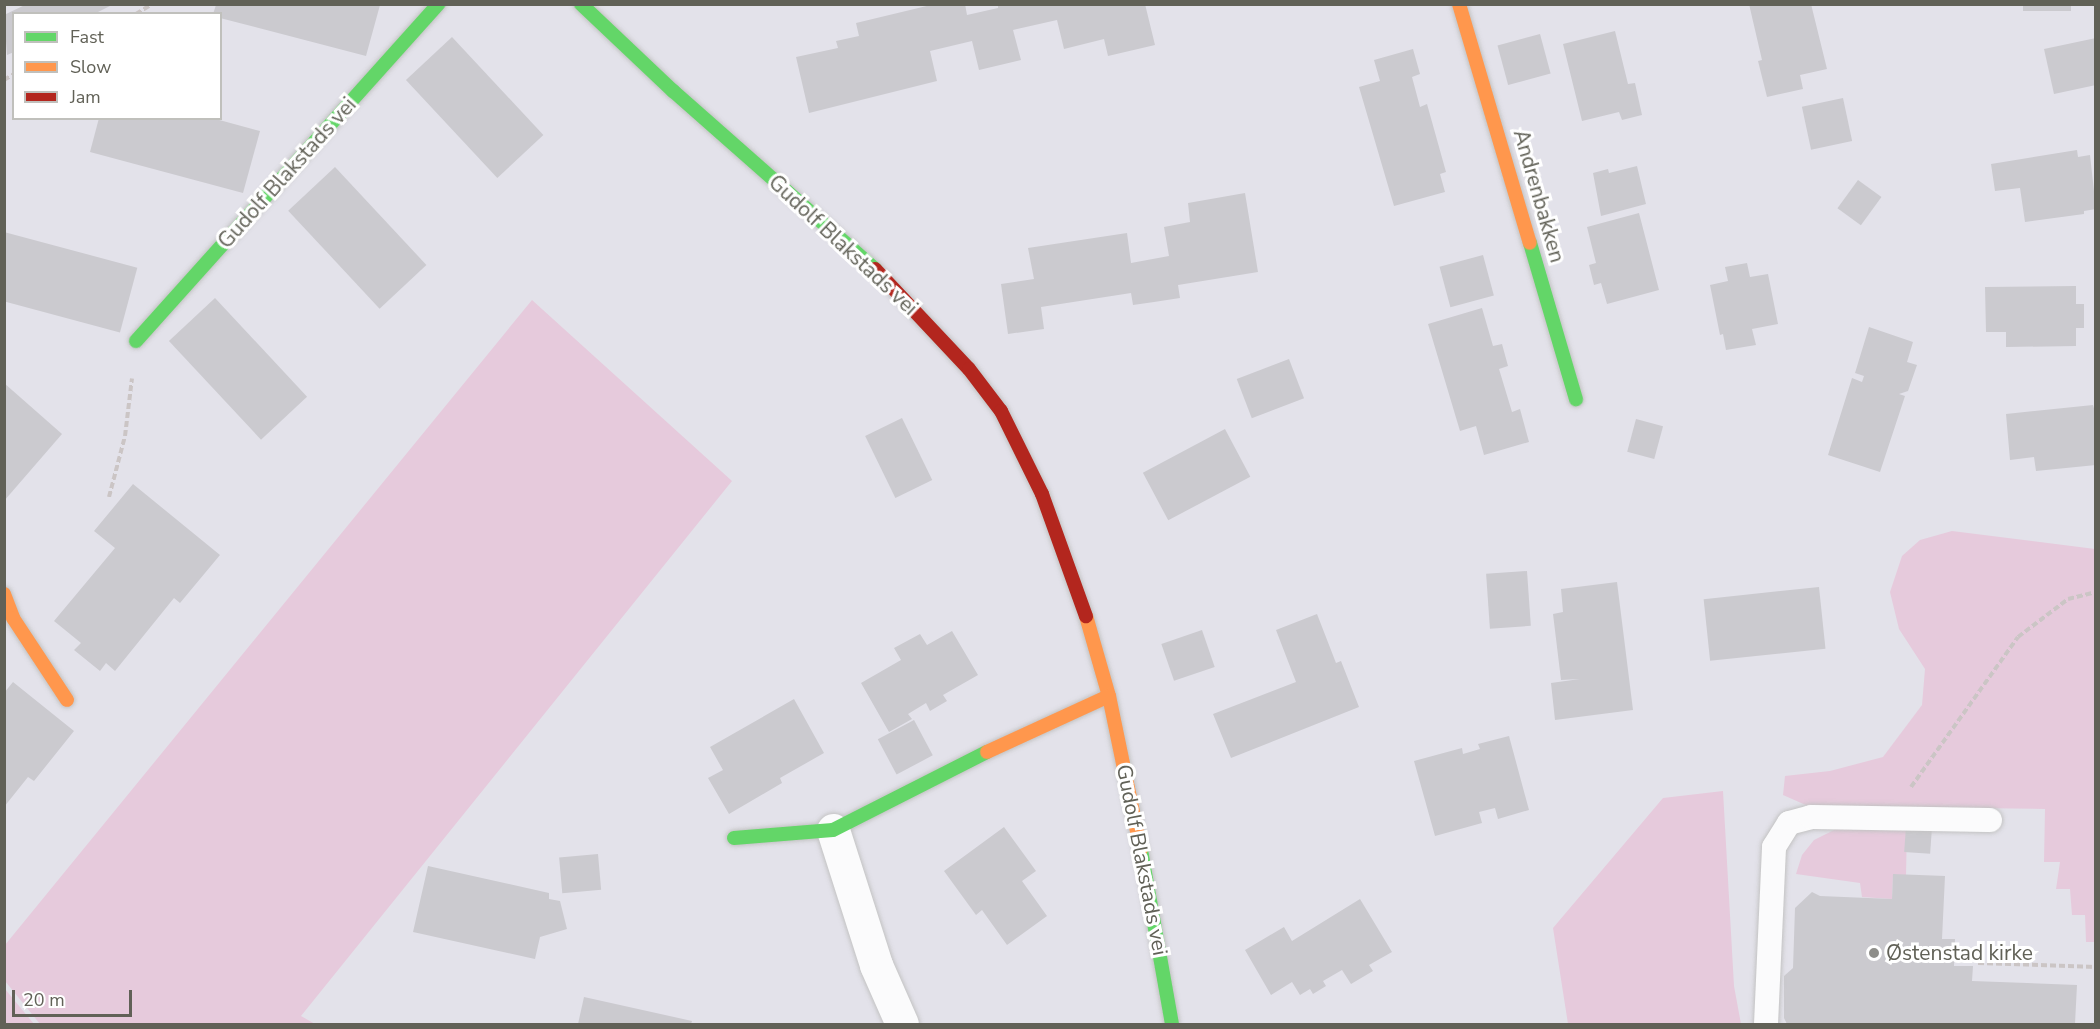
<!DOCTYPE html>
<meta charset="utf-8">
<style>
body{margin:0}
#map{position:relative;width:2100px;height:1029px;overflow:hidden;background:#e3e2ea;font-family:"Nunito Sans",sans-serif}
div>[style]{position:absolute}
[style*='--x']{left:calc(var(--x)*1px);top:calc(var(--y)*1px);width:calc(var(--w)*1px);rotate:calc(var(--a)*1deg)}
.green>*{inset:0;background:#e6cadc}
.building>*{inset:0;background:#cbcacf;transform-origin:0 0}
.path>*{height:4px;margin-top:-2px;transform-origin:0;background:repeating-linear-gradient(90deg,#cbc5c5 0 6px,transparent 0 9px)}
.roads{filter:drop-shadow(0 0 2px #c3c3c3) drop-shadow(0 0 2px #c3c3c3)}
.lane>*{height:24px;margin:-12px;padding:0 12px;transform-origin:12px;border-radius:12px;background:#fbfbfc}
.street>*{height:33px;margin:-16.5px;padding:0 16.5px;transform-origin:16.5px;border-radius:16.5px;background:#fbfbfc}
.fast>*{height:14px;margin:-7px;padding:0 7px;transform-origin:7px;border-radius:7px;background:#63d668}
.slow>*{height:14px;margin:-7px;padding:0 7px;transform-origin:7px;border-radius:7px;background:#ff974d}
.jam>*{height:14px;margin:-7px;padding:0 7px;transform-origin:7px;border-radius:7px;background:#b3261e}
.dots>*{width:16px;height:16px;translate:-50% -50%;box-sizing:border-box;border:3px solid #fff;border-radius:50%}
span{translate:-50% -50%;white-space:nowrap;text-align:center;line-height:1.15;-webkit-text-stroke:6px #fff;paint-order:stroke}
.street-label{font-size:21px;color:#616157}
.poi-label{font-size:21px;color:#616157}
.left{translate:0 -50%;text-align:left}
.frame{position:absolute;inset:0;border:6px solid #616157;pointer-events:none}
.legend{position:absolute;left:12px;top:12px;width:210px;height:108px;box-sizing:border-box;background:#fff;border:2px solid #c0c0bc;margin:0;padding:8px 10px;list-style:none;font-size:18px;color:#616157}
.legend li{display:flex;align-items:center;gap:12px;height:30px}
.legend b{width:30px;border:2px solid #c0c0bc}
.scale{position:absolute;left:12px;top:990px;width:120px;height:27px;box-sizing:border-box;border:3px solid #616157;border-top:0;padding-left:8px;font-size:18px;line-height:21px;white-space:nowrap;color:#616157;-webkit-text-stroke:4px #fff;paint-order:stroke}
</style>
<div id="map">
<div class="green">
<div style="clip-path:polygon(532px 300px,732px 481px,301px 1016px,315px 1024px,40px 1024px,5px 981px,5px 945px)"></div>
<div style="clip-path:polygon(1952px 531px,2095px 549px,2095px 942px,2086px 942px,2085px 915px,2072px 915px,2070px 889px,2056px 889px,2060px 862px,2044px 862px,2045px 809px,1808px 806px,1783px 795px,1785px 776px,1830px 771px,1883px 757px,1922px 705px,1925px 669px,1899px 629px,1890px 592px,1902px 556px,1920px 540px)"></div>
<div style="clip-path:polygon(1723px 791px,1734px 986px,1741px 1024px,1568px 1024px,1553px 928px,1663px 798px)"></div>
<div style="clip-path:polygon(1907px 825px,1906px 876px,1893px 876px,1892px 899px,1862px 897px,1860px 883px,1796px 874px,1802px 855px,1814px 840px,1840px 827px)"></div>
<div style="clip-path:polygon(4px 989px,5px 989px,34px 1024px,5px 1024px)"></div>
</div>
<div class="building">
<div style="clip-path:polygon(27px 4px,114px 4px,94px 14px,14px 14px,14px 52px,7px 55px,4px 15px)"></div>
<div style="clip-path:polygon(935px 4px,965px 4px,967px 15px,998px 8px,998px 4px,1145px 4px,1155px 45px,1108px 56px,1104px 39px,1064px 49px,1057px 20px,1013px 30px,1021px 60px,979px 70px,972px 41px,930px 51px,937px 81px,809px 113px,796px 57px,838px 48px,836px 41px,859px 36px,856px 23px)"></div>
<div style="clip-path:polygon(1749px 4px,1811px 4px,1827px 69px,1800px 75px,1803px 89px,1767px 97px,1758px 61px,1762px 60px)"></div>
<div style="left:2023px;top:4px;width:48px;height:7px"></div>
<div style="clip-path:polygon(216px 5px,380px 5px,366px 56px,220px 18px,220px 14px,213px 14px)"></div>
<div style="clip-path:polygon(1615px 31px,1628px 84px,1635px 83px,1642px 115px,1622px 120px,1619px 112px,1582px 121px,1563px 44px)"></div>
<div style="left:1540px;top:34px;width:41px;height:44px;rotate:75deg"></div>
<div style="left:452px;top:37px;width:134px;height:63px;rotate:47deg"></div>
<div style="clip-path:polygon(2096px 38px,2096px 85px,2054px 94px,2044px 49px)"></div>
<div style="clip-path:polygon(1413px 49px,1420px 74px,1412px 77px,1420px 107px,1427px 104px,1446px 172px,1440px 174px,1445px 192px,1394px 206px,1359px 87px,1380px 81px,1374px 60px)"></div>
<div style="left:1843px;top:98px;width:44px;height:42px;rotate:78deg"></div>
<div style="clip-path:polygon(99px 118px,212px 118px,260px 131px,243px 193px,90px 152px)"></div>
<div style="clip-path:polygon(2077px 150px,2078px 157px,2090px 155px,2096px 209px,2084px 211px,2084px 214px,2025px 222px,2020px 188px,1995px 191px,1991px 164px)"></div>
<div style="clip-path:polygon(1637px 166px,1646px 204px,1601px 216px,1593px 173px,1608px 169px,1609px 173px)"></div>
<div style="left:335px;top:167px;width:134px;height:64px;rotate:47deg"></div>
<div style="left:1858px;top:180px;width:29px;height:35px;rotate:36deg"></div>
<div style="clip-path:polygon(1245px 193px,1258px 272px,1178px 285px,1180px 298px,1154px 302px,1133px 305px,1131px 293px,1041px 307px,1044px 329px,1008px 334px,1001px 284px,1034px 279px,1028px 248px,1127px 233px,1131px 263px,1169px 256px,1164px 227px,1190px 222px,1188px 203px)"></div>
<div style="clip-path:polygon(1639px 213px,1659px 290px,1607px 304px,1601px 283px,1594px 285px,1589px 265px,1596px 263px,1587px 227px)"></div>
<div style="left:4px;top:232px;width:138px;height:67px;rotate:15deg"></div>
<div style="left:1483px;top:255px;width:42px;height:45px;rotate:75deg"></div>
<div style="clip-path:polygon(1747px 263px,1750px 277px,1768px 274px,1778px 324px,1752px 329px,1756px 345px,1726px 350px,1723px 334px,1720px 335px,1710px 285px,1728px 281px,1725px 267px)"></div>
<div style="clip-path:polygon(2076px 286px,2076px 304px,2084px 304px,2084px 328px,2076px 328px,2076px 346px,2006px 347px,2006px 332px,1986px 332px,1985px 287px)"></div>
<div style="left:215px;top:298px;width:135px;height:63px;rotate:47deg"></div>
<div style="clip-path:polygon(1482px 308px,1493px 346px,1502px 344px,1508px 366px,1499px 369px,1512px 412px,1520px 409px,1529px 442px,1484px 455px,1476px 426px,1460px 431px,1428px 324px)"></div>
<div style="clip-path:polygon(1869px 327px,1913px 342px,1907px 362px,1917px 365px,1908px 391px,1899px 394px,1905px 396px,1880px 472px,1828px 455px,1852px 378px,1862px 382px,1864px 376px,1855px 373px)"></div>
<div style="left:1289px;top:359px;width:42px;height:56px;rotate:69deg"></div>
<div style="clip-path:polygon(4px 383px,62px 434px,4px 501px)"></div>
<div style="clip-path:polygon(2093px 405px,2096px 415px,2096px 465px,2036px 471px,2034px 457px,2010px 460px,2006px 414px)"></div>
<div style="left:902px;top:418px;width:69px;height:41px;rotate:64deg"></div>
<div style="left:1636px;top:419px;width:28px;height:34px;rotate:15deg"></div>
<div style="left:1225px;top:429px;width:54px;height:93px;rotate:62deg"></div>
<div style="clip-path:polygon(133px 484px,220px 555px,180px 603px,174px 598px,115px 671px,106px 663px,100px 671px,74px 650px,81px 643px,54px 621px,115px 548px,94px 531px)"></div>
<div style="left:1527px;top:571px;width:55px;height:41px;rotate:86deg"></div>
<div style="clip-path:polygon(1617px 582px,1633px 710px,1555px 720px,1551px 683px,1580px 679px,1561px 680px,1553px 614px,1563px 612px,1561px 589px)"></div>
<div style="left:1819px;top:587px;width:62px;height:116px;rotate:84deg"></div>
<div style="clip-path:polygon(1317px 614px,1336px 663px,1341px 661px,1359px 707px,1231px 758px,1213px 714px,1296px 682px,1276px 630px)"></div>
<div style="left:1202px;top:630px;width:39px;height:43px;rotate:71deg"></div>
<div style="clip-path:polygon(952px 631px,978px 675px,943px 695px,947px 701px,930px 711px,926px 703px,908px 714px,912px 719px,889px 732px,861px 683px,901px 660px,894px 648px,920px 634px,927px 645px)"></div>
<div style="clip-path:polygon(13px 682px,74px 731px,34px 781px,28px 777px,4px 807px,4px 693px)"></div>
<div style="clip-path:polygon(794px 699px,824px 753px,780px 778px,782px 783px,729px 814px,708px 778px,723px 770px,710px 747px)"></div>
<div style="left:914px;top:720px;width:40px;height:41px;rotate:62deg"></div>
<div style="clip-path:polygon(1509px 736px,1529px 810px,1498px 819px,1495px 808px,1479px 812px,1482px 823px,1435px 836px,1414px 761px,1462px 748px,1463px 754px,1480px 749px,1478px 744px)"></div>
<div style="left:1906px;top:826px;width:26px;height:26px;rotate:4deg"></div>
<div style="clip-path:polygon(1004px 827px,1036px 871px,1022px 881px,1047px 916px,1007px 945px,982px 910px,976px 915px,944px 871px)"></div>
<div style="left:598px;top:854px;width:36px;height:39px;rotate:85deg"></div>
<div style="clip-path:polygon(428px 866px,549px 893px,549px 899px,560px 901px,567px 929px,540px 937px,535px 959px,413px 932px)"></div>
<div style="clip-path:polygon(1893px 874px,1945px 876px,1942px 939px,1955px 939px,1954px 966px,1973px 966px,1972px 981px,2077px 985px,2075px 1024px,1787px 1024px,1784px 1018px,1784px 976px,1793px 968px,1795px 908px,1812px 892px,1820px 896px,1892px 899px)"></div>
<div style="clip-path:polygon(1360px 899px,1392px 952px,1369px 965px,1373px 971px,1351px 984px,1342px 970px,1323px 981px,1326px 986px,1313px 994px,1310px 989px,1300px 995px,1292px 982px,1271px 995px,1245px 950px,1284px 927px,1292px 941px)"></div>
<div style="clip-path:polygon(584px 997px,692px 1021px,691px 1024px,578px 1024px)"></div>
</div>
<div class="path">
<div style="--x:136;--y:14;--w:19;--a:-32"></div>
<div style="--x:4;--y:80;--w:12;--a:-31"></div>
<div style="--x:109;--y:497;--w:63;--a:-75.3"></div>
<div style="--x:125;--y:436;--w:58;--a:-83.1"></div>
<div style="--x:1911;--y:787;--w:184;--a:-54.5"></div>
<div style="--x:2018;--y:637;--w:63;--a:-37.2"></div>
<div style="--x:2068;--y:599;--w:29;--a:-14"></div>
<div style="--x:1978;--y:963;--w:118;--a:1.9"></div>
</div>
<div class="roads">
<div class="lane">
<div style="--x:1766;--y:1024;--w:177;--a:-87.4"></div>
<div style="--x:1774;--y:847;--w:28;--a:-58"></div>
<div style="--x:1789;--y:823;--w:23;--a:-15"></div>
<div style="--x:1811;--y:817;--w:179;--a:1"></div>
</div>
<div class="street">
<div style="--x:833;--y:830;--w:142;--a:72.3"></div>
<div style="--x:876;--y:965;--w:64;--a:66.2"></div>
</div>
<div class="fast">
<div style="--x:581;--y:4;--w:127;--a:43.4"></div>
<div style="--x:673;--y:91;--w:269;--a:41.4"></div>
<div style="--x:1530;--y:243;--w:163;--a:73.6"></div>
<div style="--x:136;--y:341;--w:453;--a:-48.1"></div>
<div style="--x:734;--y:838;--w:99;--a:-4.6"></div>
<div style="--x:833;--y:830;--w:173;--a:-26.9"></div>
<div style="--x:1141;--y:850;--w:177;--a:79.9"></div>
</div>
<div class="slow">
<div style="--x:1459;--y:4;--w:249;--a:73.5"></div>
<div style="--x:4;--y:594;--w:26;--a:69"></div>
<div style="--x:13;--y:618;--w:98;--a:56.6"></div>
<div style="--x:1086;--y:616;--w:83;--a:74"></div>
<div style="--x:1109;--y:696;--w:157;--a:78.3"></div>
<div style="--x:987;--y:752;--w:134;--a:-24.7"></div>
</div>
<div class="jam">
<div style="--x:875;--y:269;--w:137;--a:46.8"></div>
<div style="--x:969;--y:369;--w:53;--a:52.7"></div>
<div style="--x:1001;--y:411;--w:93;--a:63.7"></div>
<div style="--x:1042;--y:494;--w:130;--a:70.2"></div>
</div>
</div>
<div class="dots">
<div style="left:1874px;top:953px;background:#8e8e8a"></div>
</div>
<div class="street-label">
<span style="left:287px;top:173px;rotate:-48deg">Gudolf Blakstads vei</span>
<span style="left:1539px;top:196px;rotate:74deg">Andrenbakken</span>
<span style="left:843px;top:245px;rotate:43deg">Gudolf Blakstads vei</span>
<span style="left:1142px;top:860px;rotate:79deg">Gudolf Blakstads vei</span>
</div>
<div class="poi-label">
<span class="left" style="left:1886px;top:953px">Østenstad kirke</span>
</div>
<div class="frame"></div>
<ul class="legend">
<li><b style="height:8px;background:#63d668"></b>Fast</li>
<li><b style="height:8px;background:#ff974d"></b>Slow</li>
<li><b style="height:8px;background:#b3261e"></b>Jam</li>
</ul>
<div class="scale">20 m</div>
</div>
